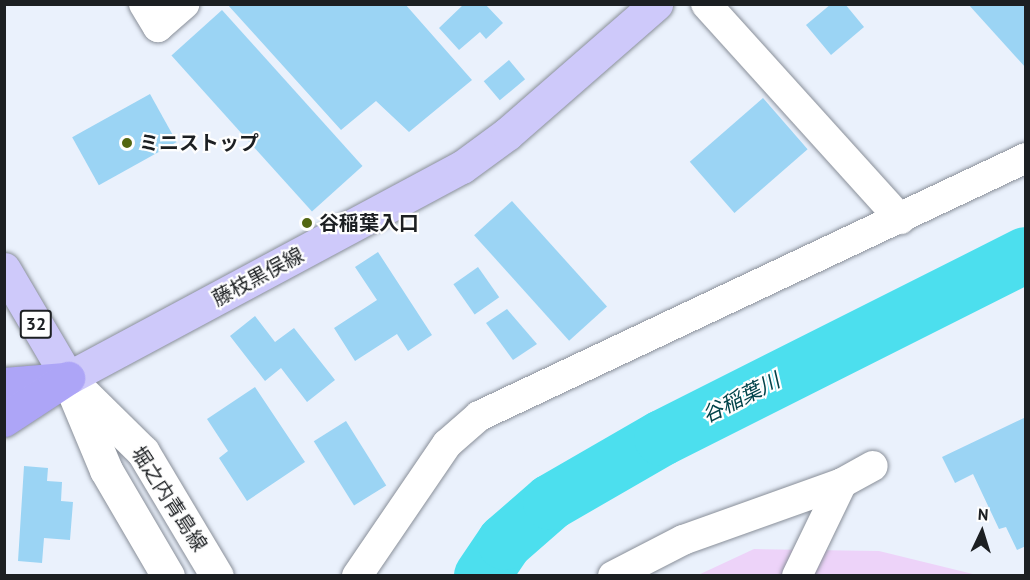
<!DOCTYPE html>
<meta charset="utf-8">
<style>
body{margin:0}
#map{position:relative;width:1030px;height:580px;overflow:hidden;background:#eaf1fc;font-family:"PT Sans","Noto Sans JP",sans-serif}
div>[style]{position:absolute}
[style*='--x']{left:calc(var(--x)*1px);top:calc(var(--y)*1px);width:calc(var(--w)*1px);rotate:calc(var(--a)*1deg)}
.green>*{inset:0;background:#edd3f9}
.river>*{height:56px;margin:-28px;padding:0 28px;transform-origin:28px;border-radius:28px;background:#4cdfee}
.building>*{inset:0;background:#9bd4f4;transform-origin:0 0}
.roads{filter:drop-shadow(0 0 2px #898f99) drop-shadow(0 0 2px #898f99)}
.minor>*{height:30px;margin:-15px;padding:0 15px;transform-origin:15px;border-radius:15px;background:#fff}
.secondary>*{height:33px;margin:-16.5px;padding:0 16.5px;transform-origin:16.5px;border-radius:16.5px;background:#fff}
.primary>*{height:33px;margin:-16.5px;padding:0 16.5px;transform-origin:16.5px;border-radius:16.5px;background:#cec9fa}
.motorway>*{height:33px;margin:-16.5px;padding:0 16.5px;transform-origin:16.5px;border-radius:16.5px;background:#ada5f7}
.dots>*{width:16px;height:16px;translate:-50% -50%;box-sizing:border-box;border:3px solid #fefefe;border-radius:50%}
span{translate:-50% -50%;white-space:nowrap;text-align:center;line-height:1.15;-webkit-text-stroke:4.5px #fefefe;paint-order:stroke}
.shield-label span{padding:2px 4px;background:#fefefe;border:2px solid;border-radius:4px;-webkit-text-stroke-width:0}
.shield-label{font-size:18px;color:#1c1f22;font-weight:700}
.poi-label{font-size:20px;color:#1c1f22;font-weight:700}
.left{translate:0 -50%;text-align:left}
.street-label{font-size:20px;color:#1c1f22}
.water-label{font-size:21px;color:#00434a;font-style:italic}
.frame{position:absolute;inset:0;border:6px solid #1c1f22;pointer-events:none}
.north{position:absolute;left:952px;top:502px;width:60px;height:60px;-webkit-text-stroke:4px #fefefe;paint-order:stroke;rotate:4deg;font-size:16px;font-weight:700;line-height:24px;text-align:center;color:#1c1f22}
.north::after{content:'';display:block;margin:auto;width:21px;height:27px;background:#1c1f22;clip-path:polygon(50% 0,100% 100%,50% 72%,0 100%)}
</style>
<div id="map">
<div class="green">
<div style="clip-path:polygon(754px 549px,879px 551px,977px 575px,696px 576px)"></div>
</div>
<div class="river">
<div style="--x:482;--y:576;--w:41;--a:-55.9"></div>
<div style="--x:505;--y:542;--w:61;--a:-41"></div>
<div style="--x:551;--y:502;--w:128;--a:-30"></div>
<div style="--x:662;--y:438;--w:407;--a:-26.7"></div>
</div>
<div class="building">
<div style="clip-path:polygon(227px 4px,405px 4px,472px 80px,409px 132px,376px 101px,341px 130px)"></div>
<div style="clip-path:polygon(464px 4px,485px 4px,503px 23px,486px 39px,480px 32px,459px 50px,439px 28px)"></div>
<div style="clip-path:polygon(831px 4px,845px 4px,864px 27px,831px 55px,806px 25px)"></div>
<div style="clip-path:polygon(968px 4px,1026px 4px,1026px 68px)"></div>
<div style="left:222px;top:10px;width:210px;height:68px;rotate:48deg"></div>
<div style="left:509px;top:60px;width:25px;height:33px;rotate:50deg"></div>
<div style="left:150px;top:94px;width:55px;height:89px;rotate:61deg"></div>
<div style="left:763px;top:98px;width:68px;height:97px;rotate:49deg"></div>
<div style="left:512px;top:201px;width:142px;height:51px;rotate:48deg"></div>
<div style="clip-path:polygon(378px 252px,432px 335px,408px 351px,397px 334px,355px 361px,334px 328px,377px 300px,355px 267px)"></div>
<div style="left:478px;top:267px;width:37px;height:30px;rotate:55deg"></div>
<div style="clip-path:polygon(507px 309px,537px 344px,513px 360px,486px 323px)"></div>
<div style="clip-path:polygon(255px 316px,275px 342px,294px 328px,335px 380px,307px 402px,281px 368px,265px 381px,230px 336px)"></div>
<div style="clip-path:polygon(255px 387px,305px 462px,247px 501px,219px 458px,228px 451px,207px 419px)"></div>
<div style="clip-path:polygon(1026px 417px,1026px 546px,1017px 550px,1006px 527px,999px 529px,973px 474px,955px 483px,942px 457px)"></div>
<div style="left:346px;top:421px;width:76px;height:38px;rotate:58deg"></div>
<div style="clip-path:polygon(24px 466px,48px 468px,47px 481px,62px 482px,61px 501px,73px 502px,70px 540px,44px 538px,42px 563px,18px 561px)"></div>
</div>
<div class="roads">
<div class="minor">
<div style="--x:144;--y:4;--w:27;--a:59"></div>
<div style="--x:158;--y:27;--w:35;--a:-41"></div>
<div style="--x:706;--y:4;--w:290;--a:47.9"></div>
<div style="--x:357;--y:576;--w:160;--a:-55.7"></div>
<div style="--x:447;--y:444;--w:43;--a:-41.2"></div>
<div style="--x:479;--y:416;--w:605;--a:-25.25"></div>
<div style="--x:613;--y:576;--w:79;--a:-27.2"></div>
<div style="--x:683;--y:540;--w:169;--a:-19.7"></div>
<div style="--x:842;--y:483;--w:35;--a:-29"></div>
<div style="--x:797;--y:576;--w:103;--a:-64.2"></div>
</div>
<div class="secondary">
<div style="--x:68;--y:378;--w:105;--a:44.6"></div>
<div style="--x:143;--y:452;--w:144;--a:59.2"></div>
<div style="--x:73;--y:391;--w:86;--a:67.3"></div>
<div style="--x:106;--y:470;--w:123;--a:59.7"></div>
</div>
<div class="primary">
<div style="--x:4;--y:269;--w:126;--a:59.6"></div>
<div style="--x:68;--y:378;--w:447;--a:-28.2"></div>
<div style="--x:462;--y:167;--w:56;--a:-36.3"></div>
<div style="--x:507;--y:134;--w:198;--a:-41.1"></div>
</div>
<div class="motorway">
<div style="--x:4;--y:384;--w:61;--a:-4.7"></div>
<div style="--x:4;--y:420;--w:77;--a:-33.3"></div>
</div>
</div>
<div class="dots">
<div style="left:127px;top:143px;background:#526611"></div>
<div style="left:307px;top:223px;background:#526611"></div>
</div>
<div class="shield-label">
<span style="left:36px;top:324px">32</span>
</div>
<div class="poi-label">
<span class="left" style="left:139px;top:143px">ミニストップ</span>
<span class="left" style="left:319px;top:223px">谷稲葉入口</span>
</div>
<div class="street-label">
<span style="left:258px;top:277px;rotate:-28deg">藤枝黒俣線</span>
<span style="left:169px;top:499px;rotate:57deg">堀之内青島線</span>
</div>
<div class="water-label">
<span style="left:741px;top:398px;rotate:-27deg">谷稲葉川</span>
</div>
<div class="frame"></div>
<div class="north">N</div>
</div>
